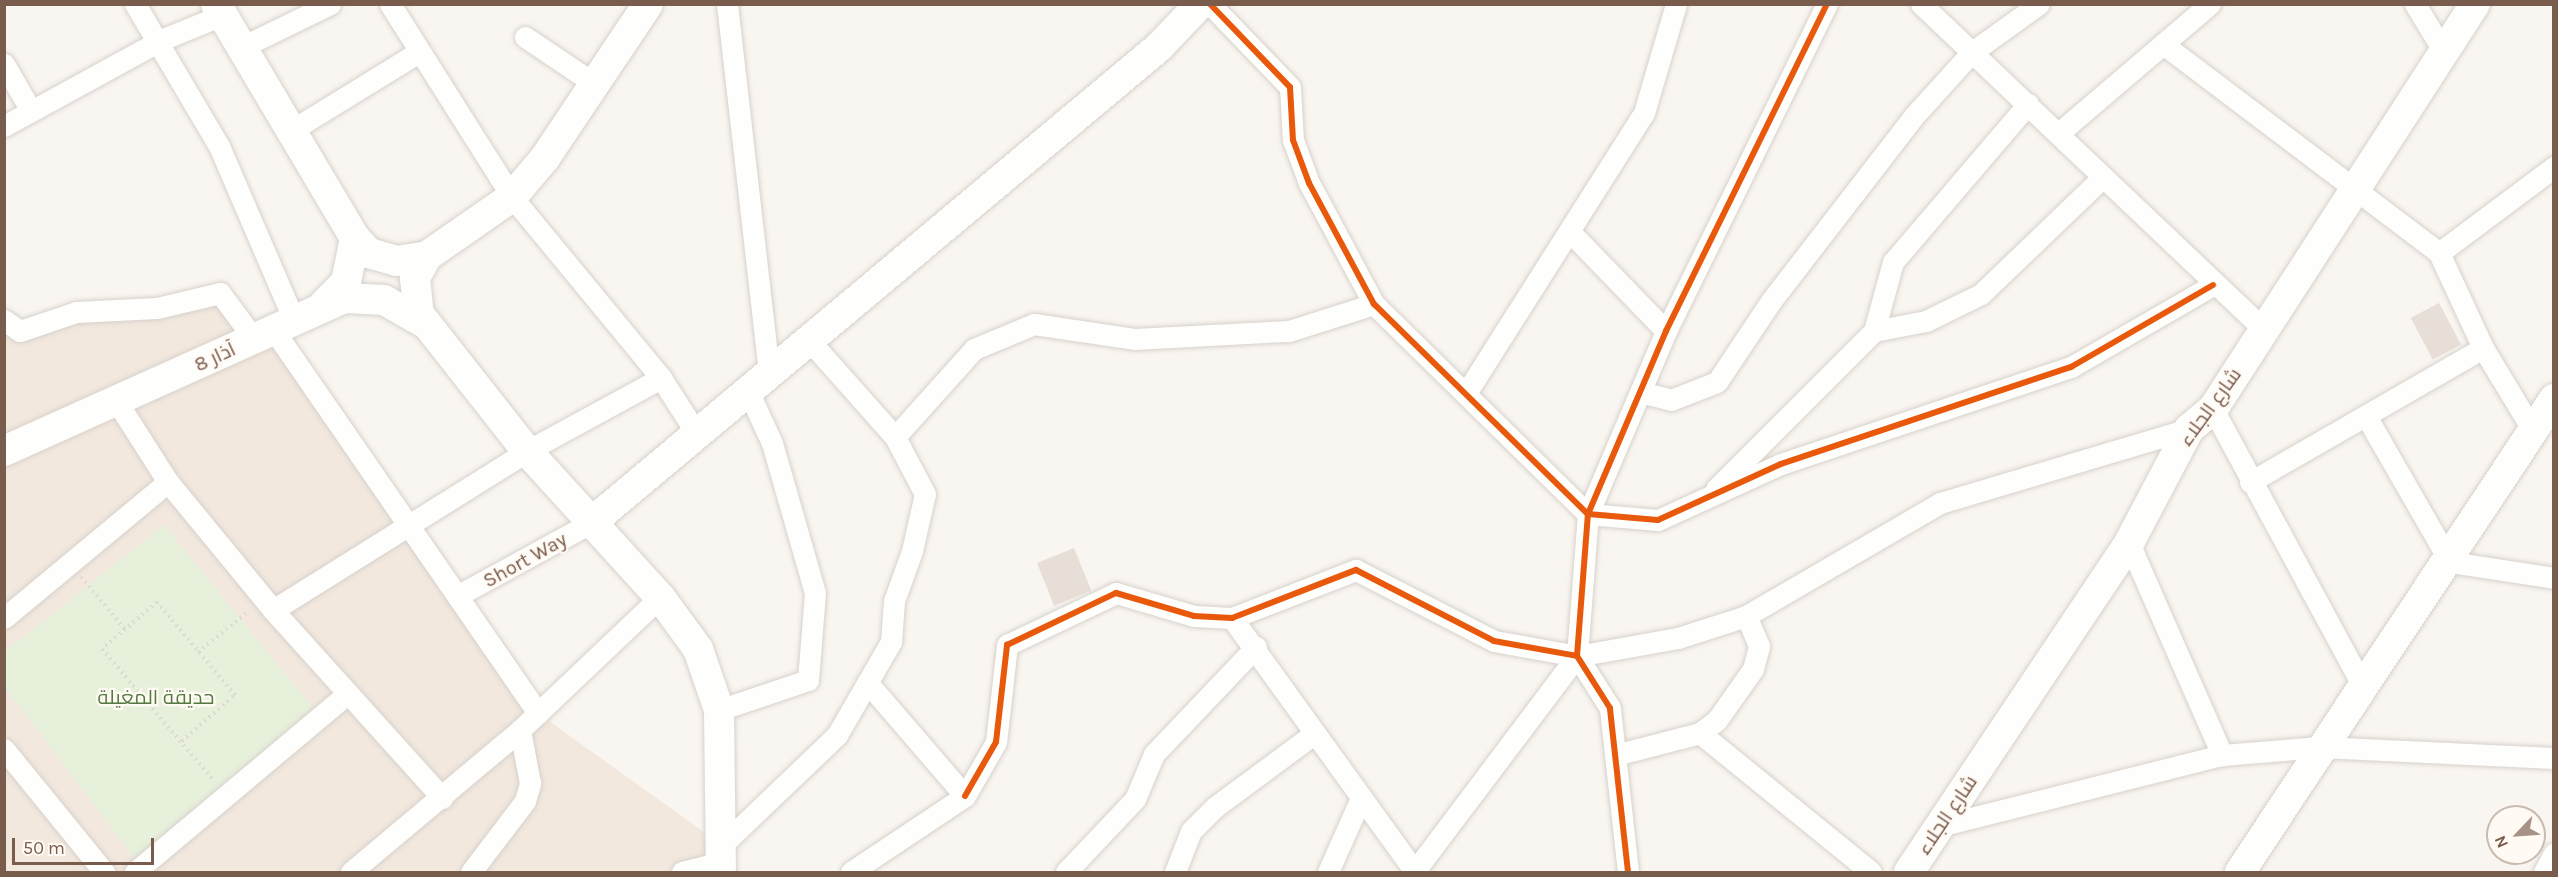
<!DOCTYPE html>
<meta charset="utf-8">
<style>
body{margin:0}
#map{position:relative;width:2558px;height:877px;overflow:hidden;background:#f9f5f0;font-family:Karla,Cairo,sans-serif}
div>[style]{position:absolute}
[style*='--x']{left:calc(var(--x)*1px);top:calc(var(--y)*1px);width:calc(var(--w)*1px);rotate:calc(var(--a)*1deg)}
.residential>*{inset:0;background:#f2e8de}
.green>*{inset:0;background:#e7f0db}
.building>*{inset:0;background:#e6ded7;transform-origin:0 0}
.path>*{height:4px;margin-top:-2px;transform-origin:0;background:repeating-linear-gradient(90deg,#dcd5d0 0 1.5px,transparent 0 6px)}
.roads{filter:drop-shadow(0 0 2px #d7d1cb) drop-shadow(0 0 2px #d7d1cb)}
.minor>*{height:21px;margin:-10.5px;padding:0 10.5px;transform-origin:10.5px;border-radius:10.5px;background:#fefefd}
.secondary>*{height:30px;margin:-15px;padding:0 15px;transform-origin:15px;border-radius:15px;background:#fefefd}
.cycleway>*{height:6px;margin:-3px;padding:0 3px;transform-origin:3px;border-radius:3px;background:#e8590c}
span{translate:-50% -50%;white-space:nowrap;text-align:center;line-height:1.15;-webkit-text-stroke:4.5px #fffaf3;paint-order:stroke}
.street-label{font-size:20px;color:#7a5c4d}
.park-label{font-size:20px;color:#537a41}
.frame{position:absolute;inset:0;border:6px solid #7a5c4d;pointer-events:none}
.north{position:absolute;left:2486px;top:805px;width:60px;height:60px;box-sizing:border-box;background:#fffaf3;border:2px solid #cabbb1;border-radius:50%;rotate:245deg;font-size:16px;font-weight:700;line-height:24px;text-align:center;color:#7a5c4d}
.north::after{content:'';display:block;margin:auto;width:21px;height:27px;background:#a69286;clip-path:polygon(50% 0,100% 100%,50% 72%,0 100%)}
.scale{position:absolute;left:12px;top:838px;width:142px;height:27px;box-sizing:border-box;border:3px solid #7a5c4d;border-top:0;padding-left:8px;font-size:18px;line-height:21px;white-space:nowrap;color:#7a5c4d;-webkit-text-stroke:4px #fffaf3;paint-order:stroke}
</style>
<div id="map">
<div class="residential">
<div style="clip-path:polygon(220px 293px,254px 339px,273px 329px,538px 713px,722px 845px,722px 872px,5px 872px,5px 320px,20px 331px)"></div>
</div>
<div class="green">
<div style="clip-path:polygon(164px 525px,317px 713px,138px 863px,5px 687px,5px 652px)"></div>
</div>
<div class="building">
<div style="left:2439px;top:303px;width:47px;height:32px;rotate:62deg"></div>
<div style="left:1074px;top:548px;width:46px;height:40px;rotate:68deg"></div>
</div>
<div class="path">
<div style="--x:81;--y:577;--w:68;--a:49.8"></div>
<div style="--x:198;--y:652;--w:65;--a:-38.8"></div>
<div style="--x:182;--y:741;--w:70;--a:-41"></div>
<div style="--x:235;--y:695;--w:121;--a:-130"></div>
<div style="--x:157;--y:602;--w:72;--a:139.5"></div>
<div style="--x:102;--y:649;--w:173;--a:49.7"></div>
</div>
<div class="roads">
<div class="minor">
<div style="--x:135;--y:4;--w:165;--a:59.4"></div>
<div style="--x:219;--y:146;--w:189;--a:66.7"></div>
<div style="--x:390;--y:4;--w:228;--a:57.7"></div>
<div style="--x:512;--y:197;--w:234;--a:50.5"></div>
<div style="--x:661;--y:378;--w:67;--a:57.3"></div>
<div style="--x:727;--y:4;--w:371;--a:83.5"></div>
<div style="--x:1210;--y:4;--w:115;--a:46.1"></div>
<div style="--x:1290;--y:87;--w:53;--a:86.8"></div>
<div style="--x:1293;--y:140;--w:46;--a:69.6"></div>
<div style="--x:1309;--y:183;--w:137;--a:61.8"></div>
<div style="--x:1374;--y:304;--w:300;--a:44.5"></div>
<div style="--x:1588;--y:514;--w:70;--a:4.9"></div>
<div style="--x:1658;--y:520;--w:135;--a:-24.5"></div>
<div style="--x:1781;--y:464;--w:306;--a:-18.5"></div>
<div style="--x:2071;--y:367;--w:164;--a:-30"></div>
<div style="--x:1921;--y:4;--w:473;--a:43.5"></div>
<div style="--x:2415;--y:4;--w:56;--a:58.9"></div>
<div style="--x:525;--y:37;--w:84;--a:33.9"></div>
<div style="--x:2163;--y:44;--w:346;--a:37.1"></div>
<div style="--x:2439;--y:253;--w:105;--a:65.1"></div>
<div style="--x:2483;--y:348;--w:95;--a:58.8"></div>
<div style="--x:242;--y:47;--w:98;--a:-26"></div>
<div style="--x:4;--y:64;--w:52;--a:60"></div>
<div style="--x:4;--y:126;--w:179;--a:-28.7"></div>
<div style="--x:161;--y:40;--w:66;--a:-22.3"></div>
<div style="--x:292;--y:130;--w:147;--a:-31.6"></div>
<div style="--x:2060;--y:132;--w:197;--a:-40.5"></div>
<div style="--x:1572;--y:234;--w:135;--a:45.9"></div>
<div style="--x:2439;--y:253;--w:144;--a:-36.8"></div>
<div style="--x:4;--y:320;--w:19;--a:35"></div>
<div style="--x:20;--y:331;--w:59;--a:-18.7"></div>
<div style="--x:76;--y:312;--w:81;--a:-2.8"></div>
<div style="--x:157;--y:308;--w:65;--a:-13.4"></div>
<div style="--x:220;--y:293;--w:57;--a:53.5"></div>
<div style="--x:273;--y:329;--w:467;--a:55.4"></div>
<div style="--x:1874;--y:331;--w:53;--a:-10.9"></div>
<div style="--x:1926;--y:321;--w:61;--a:-26.1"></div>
<div style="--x:1981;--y:294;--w:168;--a:-43.8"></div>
<div style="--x:1468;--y:390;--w:328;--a:-57.6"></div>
<div style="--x:1644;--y:113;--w:114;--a:-73.6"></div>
<div style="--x:1640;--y:392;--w:32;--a:14"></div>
<div style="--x:1671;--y:400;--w:49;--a:-21.4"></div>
<div style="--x:1717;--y:382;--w:97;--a:-56.3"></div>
<div style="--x:1771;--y:301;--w:232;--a:-52.3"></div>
<div style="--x:1913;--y:117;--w:88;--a:-47.8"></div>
<div style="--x:1972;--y:52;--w:82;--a:-35.6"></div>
<div style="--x:117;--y:402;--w:95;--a:57.5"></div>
<div style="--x:168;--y:482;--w:166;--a:50.6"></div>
<div style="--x:273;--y:610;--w:253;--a:48"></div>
<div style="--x:2213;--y:409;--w:313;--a:61.6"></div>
<div style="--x:2366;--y:416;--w:168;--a:60.1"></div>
<div style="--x:2450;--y:562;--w:105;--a:8.7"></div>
<div style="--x:895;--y:437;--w:118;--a:-48.1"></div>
<div style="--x:974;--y:349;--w:65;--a:-22.6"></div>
<div style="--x:1034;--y:324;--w:101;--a:8.5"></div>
<div style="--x:1134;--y:339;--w:155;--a:-3"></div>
<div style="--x:1289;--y:331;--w:89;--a:-17.6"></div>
<div style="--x:2250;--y:482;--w:269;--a:-29.9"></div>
<div style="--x:1716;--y:489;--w:223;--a:-45"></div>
<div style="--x:1874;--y:331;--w:72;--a:-74.6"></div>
<div style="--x:1893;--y:262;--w:208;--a:-49.5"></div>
<div style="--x:2129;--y:543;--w:232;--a:66.3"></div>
<div style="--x:457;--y:596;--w:154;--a:-28.7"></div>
<div style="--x:273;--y:610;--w:300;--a:-32"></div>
<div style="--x:527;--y:451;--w:153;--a:-28.6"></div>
<div style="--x:4;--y:618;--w:213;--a:-39.7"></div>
<div style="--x:1232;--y:618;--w:313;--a:54.2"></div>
<div style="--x:719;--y:710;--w:94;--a:-18.6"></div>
<div style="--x:808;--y:680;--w:87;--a:-85.4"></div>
<div style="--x:815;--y:593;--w:156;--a:-106"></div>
<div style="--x:772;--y:443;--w:57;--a:-114.8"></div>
<div style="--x:1700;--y:733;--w:220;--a:39.1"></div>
<div style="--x:4;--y:749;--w:159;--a:50.9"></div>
<div style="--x:1615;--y:755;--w:88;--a:-14.5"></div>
<div style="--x:1700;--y:733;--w:21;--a:-37"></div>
<div style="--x:1717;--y:720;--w:62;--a:-54.8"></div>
<div style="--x:1753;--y:669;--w:24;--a:-75"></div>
<div style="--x:1759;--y:646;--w:33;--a:-113"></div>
<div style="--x:965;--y:796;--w:62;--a:-60.1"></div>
<div style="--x:996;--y:742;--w:98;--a:-83.5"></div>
<div style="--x:1007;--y:645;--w:121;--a:-25.5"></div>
<div style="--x:1116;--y:593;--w:81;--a:16.4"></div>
<div style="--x:1194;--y:616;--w:38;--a:3"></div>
<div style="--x:1232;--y:618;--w:133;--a:-21.2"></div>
<div style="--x:1356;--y:570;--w:155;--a:27.2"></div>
<div style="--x:1494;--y:641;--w:84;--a:10.2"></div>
<div style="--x:1939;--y:826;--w:292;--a:-14.1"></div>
<div style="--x:2222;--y:755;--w:98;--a:-4.7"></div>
<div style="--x:2320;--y:747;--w:234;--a:2.7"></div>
<div style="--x:722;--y:845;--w:159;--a:-43.7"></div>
<div style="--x:837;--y:735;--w:108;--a:-59.9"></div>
<div style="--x:891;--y:642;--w:41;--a:-85.8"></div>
<div style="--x:894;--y:601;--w:53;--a:-70.2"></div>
<div style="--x:912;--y:551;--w:58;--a:-77.2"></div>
<div style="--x:925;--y:494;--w:64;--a:-117.8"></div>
<div style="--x:895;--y:437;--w:130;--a:-131.6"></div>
<div style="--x:135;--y:872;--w:278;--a:-40"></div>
<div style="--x:351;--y:872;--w:221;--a:-40"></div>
<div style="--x:520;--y:730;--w:193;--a:-43.5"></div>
<div style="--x:471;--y:872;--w:89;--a:-52.7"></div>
<div style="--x:525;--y:801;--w:19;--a:-74"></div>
<div style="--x:530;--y:783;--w:54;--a:-100.7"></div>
<div style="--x:682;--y:872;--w:41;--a:-14"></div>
<div style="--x:851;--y:872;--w:137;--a:-33.7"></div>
<div style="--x:965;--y:796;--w:150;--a:-130.7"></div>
<div style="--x:1066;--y:872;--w:100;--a:-46.6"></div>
<div style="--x:1135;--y:799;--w:49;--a:-67.1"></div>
<div style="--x:1154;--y:754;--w:148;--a:-46.4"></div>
<div style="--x:1175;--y:872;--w:44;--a:-68.7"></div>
<div style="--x:1191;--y:831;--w:34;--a:-45"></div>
<div style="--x:1215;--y:807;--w:124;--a:-36.5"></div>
<div style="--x:1328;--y:872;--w:81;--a:-66"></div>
<div style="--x:1414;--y:872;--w:271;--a:-53"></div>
<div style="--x:1577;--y:656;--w:103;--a:-10.1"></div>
<div style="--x:1678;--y:638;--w:71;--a:-17.9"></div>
<div style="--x:1746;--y:616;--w:225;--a:-30.2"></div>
<div style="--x:1940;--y:503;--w:260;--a:-16.6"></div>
<div style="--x:1628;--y:872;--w:165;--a:-96.3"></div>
<div style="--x:1610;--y:708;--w:62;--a:-122.4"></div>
<div style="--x:1577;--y:656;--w:142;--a:-85.6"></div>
<div style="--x:1588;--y:514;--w:199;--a:-66.9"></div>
<div style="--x:1666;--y:331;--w:364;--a:-63.8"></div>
<div style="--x:2544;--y:872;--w:21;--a:-62"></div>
</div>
<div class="secondary">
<div style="--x:216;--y:4;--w:272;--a:59.3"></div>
<div style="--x:355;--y:238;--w:21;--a:47"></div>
<div style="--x:369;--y:253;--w:29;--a:16"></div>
<div style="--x:397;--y:261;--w:30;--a:-9"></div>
<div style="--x:427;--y:256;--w:103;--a:-34.8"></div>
<div style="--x:512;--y:197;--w:51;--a:-49.8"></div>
<div style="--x:545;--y:158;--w:185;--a:-56.2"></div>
<div style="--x:427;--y:256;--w:25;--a:119"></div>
<div style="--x:415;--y:278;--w:36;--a:84"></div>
<div style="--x:419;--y:314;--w:174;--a:51.8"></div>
<div style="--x:527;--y:451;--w:197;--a:47.7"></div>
<div style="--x:660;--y:597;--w:64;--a:53.8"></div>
<div style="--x:698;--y:649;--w:65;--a:71"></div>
<div style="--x:719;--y:710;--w:162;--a:89.3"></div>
<div style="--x:325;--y:303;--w:30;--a:-45"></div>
<div style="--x:346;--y:282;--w:45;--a:-78.4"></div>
<div style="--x:4;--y:451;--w:373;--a:-24.2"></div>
<div style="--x:344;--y:298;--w:40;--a:2.9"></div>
<div style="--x:384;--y:300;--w:48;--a:29.7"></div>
<div style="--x:592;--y:522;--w:740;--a:-39.95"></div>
<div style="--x:1159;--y:47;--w:59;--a:-46.4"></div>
<div style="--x:1909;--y:872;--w:396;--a:-56.2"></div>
<div style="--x:2129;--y:543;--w:129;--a:-62.2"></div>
<div style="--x:2189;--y:429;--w:31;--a:-40"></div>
<div style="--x:2213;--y:409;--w:482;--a:-57.1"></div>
<div style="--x:2240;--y:872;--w:568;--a:-56.42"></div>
</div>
</div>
<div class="cycleway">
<div style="--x:1210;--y:4;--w:115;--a:46.1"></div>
<div style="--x:1290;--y:87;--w:53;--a:86.8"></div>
<div style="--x:1293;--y:140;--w:46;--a:69.6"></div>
<div style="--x:1309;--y:183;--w:137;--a:61.8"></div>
<div style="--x:1374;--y:304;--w:300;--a:44.5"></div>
<div style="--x:1588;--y:514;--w:70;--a:4.9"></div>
<div style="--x:1658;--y:520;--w:135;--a:-24.5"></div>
<div style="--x:1781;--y:464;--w:306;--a:-18.5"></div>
<div style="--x:2071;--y:367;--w:164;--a:-30"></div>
<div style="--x:965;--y:796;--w:62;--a:-60.1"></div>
<div style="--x:996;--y:742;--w:98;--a:-83.5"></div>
<div style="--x:1007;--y:645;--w:121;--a:-25.5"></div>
<div style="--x:1116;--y:593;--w:81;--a:16.4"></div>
<div style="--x:1194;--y:616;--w:38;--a:3"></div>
<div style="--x:1232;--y:618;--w:133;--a:-21.2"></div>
<div style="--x:1356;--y:570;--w:155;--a:27.2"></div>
<div style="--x:1494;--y:641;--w:84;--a:10.2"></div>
<div style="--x:1628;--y:872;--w:165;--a:-96.3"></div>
<div style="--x:1610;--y:708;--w:62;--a:-122.4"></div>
<div style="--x:1577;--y:656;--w:142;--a:-85.6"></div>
<div style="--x:1588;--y:514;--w:199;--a:-66.9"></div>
<div style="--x:1666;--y:331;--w:364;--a:-63.8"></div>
</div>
<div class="street-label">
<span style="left:215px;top:357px;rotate:-25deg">8 آذار</span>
<span style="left:2210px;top:407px;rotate:-54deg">شارع الجلاء</span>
<span style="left:525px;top:560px;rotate:-29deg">Short Way</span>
<span style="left:1947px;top:815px;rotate:-56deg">شارع الجلاء</span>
</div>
<div class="park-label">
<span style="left:156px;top:697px">حديقة المغيلة</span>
</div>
<div class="frame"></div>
<div class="north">N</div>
<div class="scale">50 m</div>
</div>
